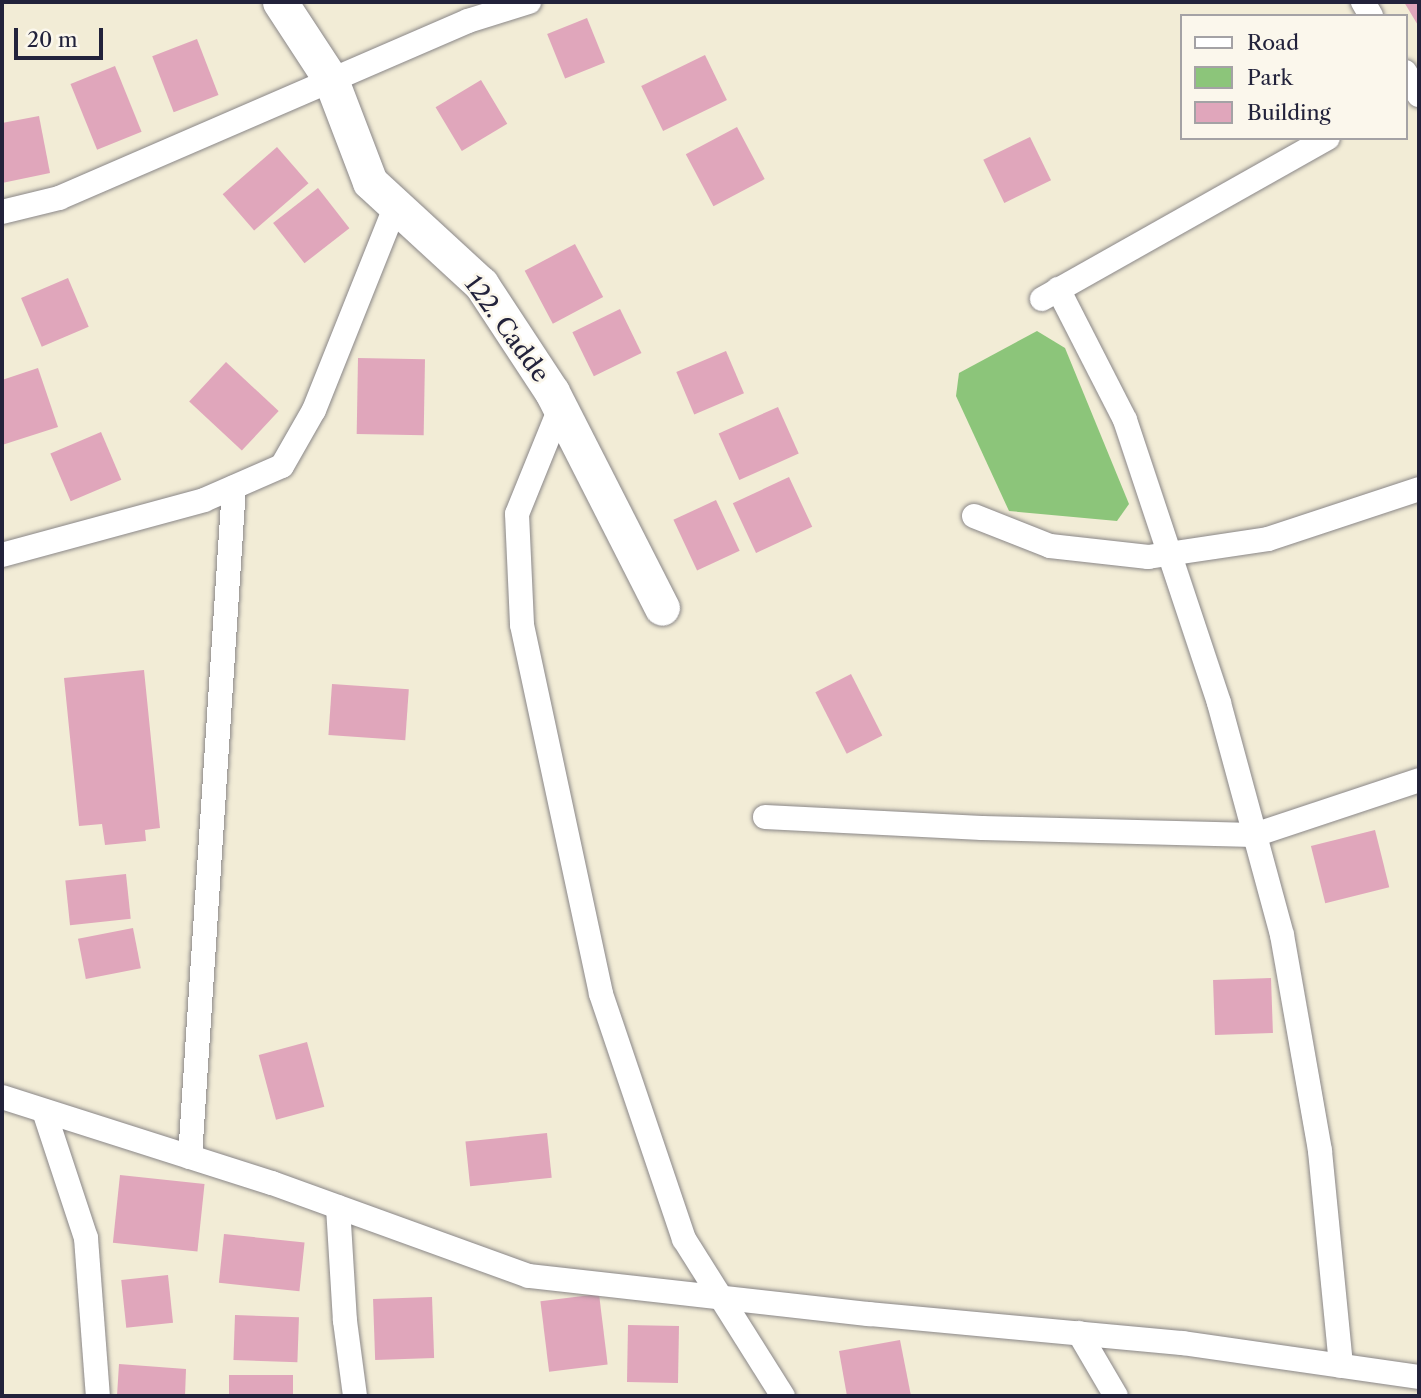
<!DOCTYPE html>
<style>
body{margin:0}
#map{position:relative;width:1421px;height:1398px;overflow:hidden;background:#f2ecd6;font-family:"Libre Caslon Text",serif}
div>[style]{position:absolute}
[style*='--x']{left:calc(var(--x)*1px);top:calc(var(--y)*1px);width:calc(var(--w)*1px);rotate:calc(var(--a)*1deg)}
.green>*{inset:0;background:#8cc57a}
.building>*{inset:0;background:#e0a6bb;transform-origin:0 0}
.roads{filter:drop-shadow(0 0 2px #8a8788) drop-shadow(0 0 2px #8a8788)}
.street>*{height:24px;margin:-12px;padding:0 12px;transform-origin:12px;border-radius:12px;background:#fff}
.secondary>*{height:35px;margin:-17.5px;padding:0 17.5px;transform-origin:17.5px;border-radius:17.5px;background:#fff}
span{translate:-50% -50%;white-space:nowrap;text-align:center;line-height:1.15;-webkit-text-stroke:5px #fbf7ec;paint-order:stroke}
.street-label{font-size:24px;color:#22223b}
.frame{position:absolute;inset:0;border:4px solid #22223b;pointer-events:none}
.legend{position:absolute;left:1180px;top:14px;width:228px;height:126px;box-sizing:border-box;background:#fbf7ec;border:2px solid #a4a2a5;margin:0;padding:9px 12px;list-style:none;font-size:21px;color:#22223b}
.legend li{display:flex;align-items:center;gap:14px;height:35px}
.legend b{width:35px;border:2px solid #a4a2a5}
.scale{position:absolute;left:14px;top:28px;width:89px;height:32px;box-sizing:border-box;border:4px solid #22223b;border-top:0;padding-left:9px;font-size:21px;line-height:24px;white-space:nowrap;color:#22223b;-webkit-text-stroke:5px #fbf7ec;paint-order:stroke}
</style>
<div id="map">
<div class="green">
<div style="clip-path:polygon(1037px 331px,1065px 348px,1129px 504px,1117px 521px,1009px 511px,956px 396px,959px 373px)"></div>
</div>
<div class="building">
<div style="clip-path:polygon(1404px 2px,1419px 2px,1419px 27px)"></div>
<div style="left:587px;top:18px;width:48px;height:43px;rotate:68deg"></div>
<div style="left:197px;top:39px;width:60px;height:48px;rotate:69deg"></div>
<div style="left:705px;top:55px;width:50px;height:71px;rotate:64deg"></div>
<div style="left:115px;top:66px;width:71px;height:48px;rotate:68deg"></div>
<div style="left:481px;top:80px;width:51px;height:53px;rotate:59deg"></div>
<div style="clip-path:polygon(39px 116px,50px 173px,2px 183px,2px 123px)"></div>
<div style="left:737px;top:127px;width:59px;height:58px;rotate:62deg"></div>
<div style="left:1030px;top:137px;width:48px;height:52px;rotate:64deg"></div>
<div style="left:277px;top:147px;width:48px;height:72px;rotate:49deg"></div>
<div style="left:318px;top:188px;width:51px;height:57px;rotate:52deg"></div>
<div style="left:575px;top:244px;width:60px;height:57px;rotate:62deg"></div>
<div style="left:68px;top:278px;width:53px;height:51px;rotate:67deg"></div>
<div style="left:620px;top:309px;width:49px;height:53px;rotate:64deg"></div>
<div style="left:726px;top:351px;width:46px;height:54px;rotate:67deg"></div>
<div style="left:358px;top:358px;width:67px;height:76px;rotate:1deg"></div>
<div style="left:226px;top:362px;width:72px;height:54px;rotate:43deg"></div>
<div style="clip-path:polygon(38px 368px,58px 427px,2px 445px,2px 380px)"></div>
<div style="left:778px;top:407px;width:51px;height:65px;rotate:66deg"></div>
<div style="left:101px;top:432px;width:52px;height:55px;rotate:67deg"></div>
<div style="left:789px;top:477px;width:55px;height:62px;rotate:65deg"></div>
<div style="left:716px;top:500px;width:56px;height:47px;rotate:65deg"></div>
<div style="clip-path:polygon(144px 670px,160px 828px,145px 830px,146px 841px,105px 845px,102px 824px,79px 826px,64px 678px)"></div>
<div style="left:851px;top:674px;width:69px;height:40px;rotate:63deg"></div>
<div style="left:332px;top:684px;width:77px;height:51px;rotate:4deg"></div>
<div style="left:1375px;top:830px;width:59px;height:66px;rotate:76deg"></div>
<div style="left:126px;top:874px;width:45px;height:61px;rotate:84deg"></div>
<div style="left:133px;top:928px;width:41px;height:56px;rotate:79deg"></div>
<div style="left:1271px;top:978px;width:55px;height:58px;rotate:88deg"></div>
<div style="left:307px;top:1042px;width:67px;height:50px;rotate:75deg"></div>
<div style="left:547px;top:1133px;width:45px;height:82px;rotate:84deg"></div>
<div style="left:120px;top:1175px;width:85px;height:68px;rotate:6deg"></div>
<div style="left:224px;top:1234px;width:81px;height:49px;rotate:6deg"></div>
<div style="left:168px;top:1275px;width:48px;height:47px;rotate:84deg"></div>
<div style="left:599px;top:1294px;width:71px;height:59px;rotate:83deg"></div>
<div style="left:432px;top:1297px;width:61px;height:59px;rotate:88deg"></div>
<div style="left:235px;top:1315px;width:64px;height:45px;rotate:2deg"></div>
<div style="left:628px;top:1325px;width:51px;height:57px;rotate:1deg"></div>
<div style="clip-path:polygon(900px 1340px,911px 1396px,847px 1396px,839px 1351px)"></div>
<div style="clip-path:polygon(119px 1364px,186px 1369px,185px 1396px,117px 1396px)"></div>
<div style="left:229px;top:1375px;width:64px;height:21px"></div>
</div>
<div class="roads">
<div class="street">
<div style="--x:1363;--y:2;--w:16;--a:60"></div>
<div style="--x:1405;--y:72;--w:27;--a:59"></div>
<div style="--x:2;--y:212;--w:59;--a:-13.8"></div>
<div style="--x:59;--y:198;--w:446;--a:-23.4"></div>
<div style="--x:468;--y:21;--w:64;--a:-17.3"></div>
<div style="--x:1058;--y:289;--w:147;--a:62.9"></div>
<div style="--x:1125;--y:420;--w:298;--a:71.6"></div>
<div style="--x:1219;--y:703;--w:240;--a:74.8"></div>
<div style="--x:1282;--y:935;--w:219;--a:80"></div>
<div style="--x:1320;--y:1151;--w:216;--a:84.4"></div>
<div style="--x:1042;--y:299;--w:328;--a:-29.4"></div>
<div style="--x:560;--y:408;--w:114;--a:112.1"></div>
<div style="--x:517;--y:514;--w:111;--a:87.4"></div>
<div style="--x:522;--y:625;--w:377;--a:77.9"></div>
<div style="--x:601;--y:994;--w:259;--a:71.3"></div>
<div style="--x:684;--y:1239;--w:186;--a:57.8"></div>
<div style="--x:974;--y:516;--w:82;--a:21.5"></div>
<div style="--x:1050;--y:546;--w:99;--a:6.4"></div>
<div style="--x:1148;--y:557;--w:121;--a:-8.5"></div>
<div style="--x:1268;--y:539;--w:159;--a:-18.3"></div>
<div style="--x:2;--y:555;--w:209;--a:-15.2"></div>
<div style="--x:204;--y:500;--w:85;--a:-23.6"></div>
<div style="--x:282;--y:466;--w:64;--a:-60.3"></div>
<div style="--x:314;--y:410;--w:219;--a:-68.2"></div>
<div style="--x:765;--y:817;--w:217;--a:2.9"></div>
<div style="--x:982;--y:828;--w:272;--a:1.5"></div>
<div style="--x:1254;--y:835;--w:174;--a:-18.4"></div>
<div style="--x:2;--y:1097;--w:283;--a:17.7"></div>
<div style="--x:272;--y:1183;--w:273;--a:19.9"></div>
<div style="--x:529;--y:1276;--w:342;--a:6.4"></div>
<div style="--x:869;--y:1314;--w:315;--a:5.3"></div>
<div style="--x:1183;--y:1343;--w:238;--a:8.2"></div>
<div style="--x:44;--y:1111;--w:134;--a:71.7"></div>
<div style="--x:86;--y:1238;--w:158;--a:85.7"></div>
<div style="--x:190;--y:1157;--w:671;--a:-86.24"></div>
<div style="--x:338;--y:1207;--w:114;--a:86.5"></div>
<div style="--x:345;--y:1321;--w:76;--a:82.4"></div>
<div style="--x:1079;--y:1333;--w:73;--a:59.6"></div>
</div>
<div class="secondary">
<div style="--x:280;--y:2;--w:93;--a:56.8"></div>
<div style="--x:331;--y:80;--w:109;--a:69.1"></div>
<div style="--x:370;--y:182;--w:151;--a:42.6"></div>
<div style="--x:481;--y:284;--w:129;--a:56.7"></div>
<div style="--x:552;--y:392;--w:242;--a:63"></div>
</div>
</div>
<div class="street-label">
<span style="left:507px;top:329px;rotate:54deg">122. Cadde</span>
</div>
<div class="frame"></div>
<ul class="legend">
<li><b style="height:9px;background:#fff"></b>Road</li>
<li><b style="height:19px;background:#8cc57a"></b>Park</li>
<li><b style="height:19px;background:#e0a6bb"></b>Building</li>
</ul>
<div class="scale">20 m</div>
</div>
